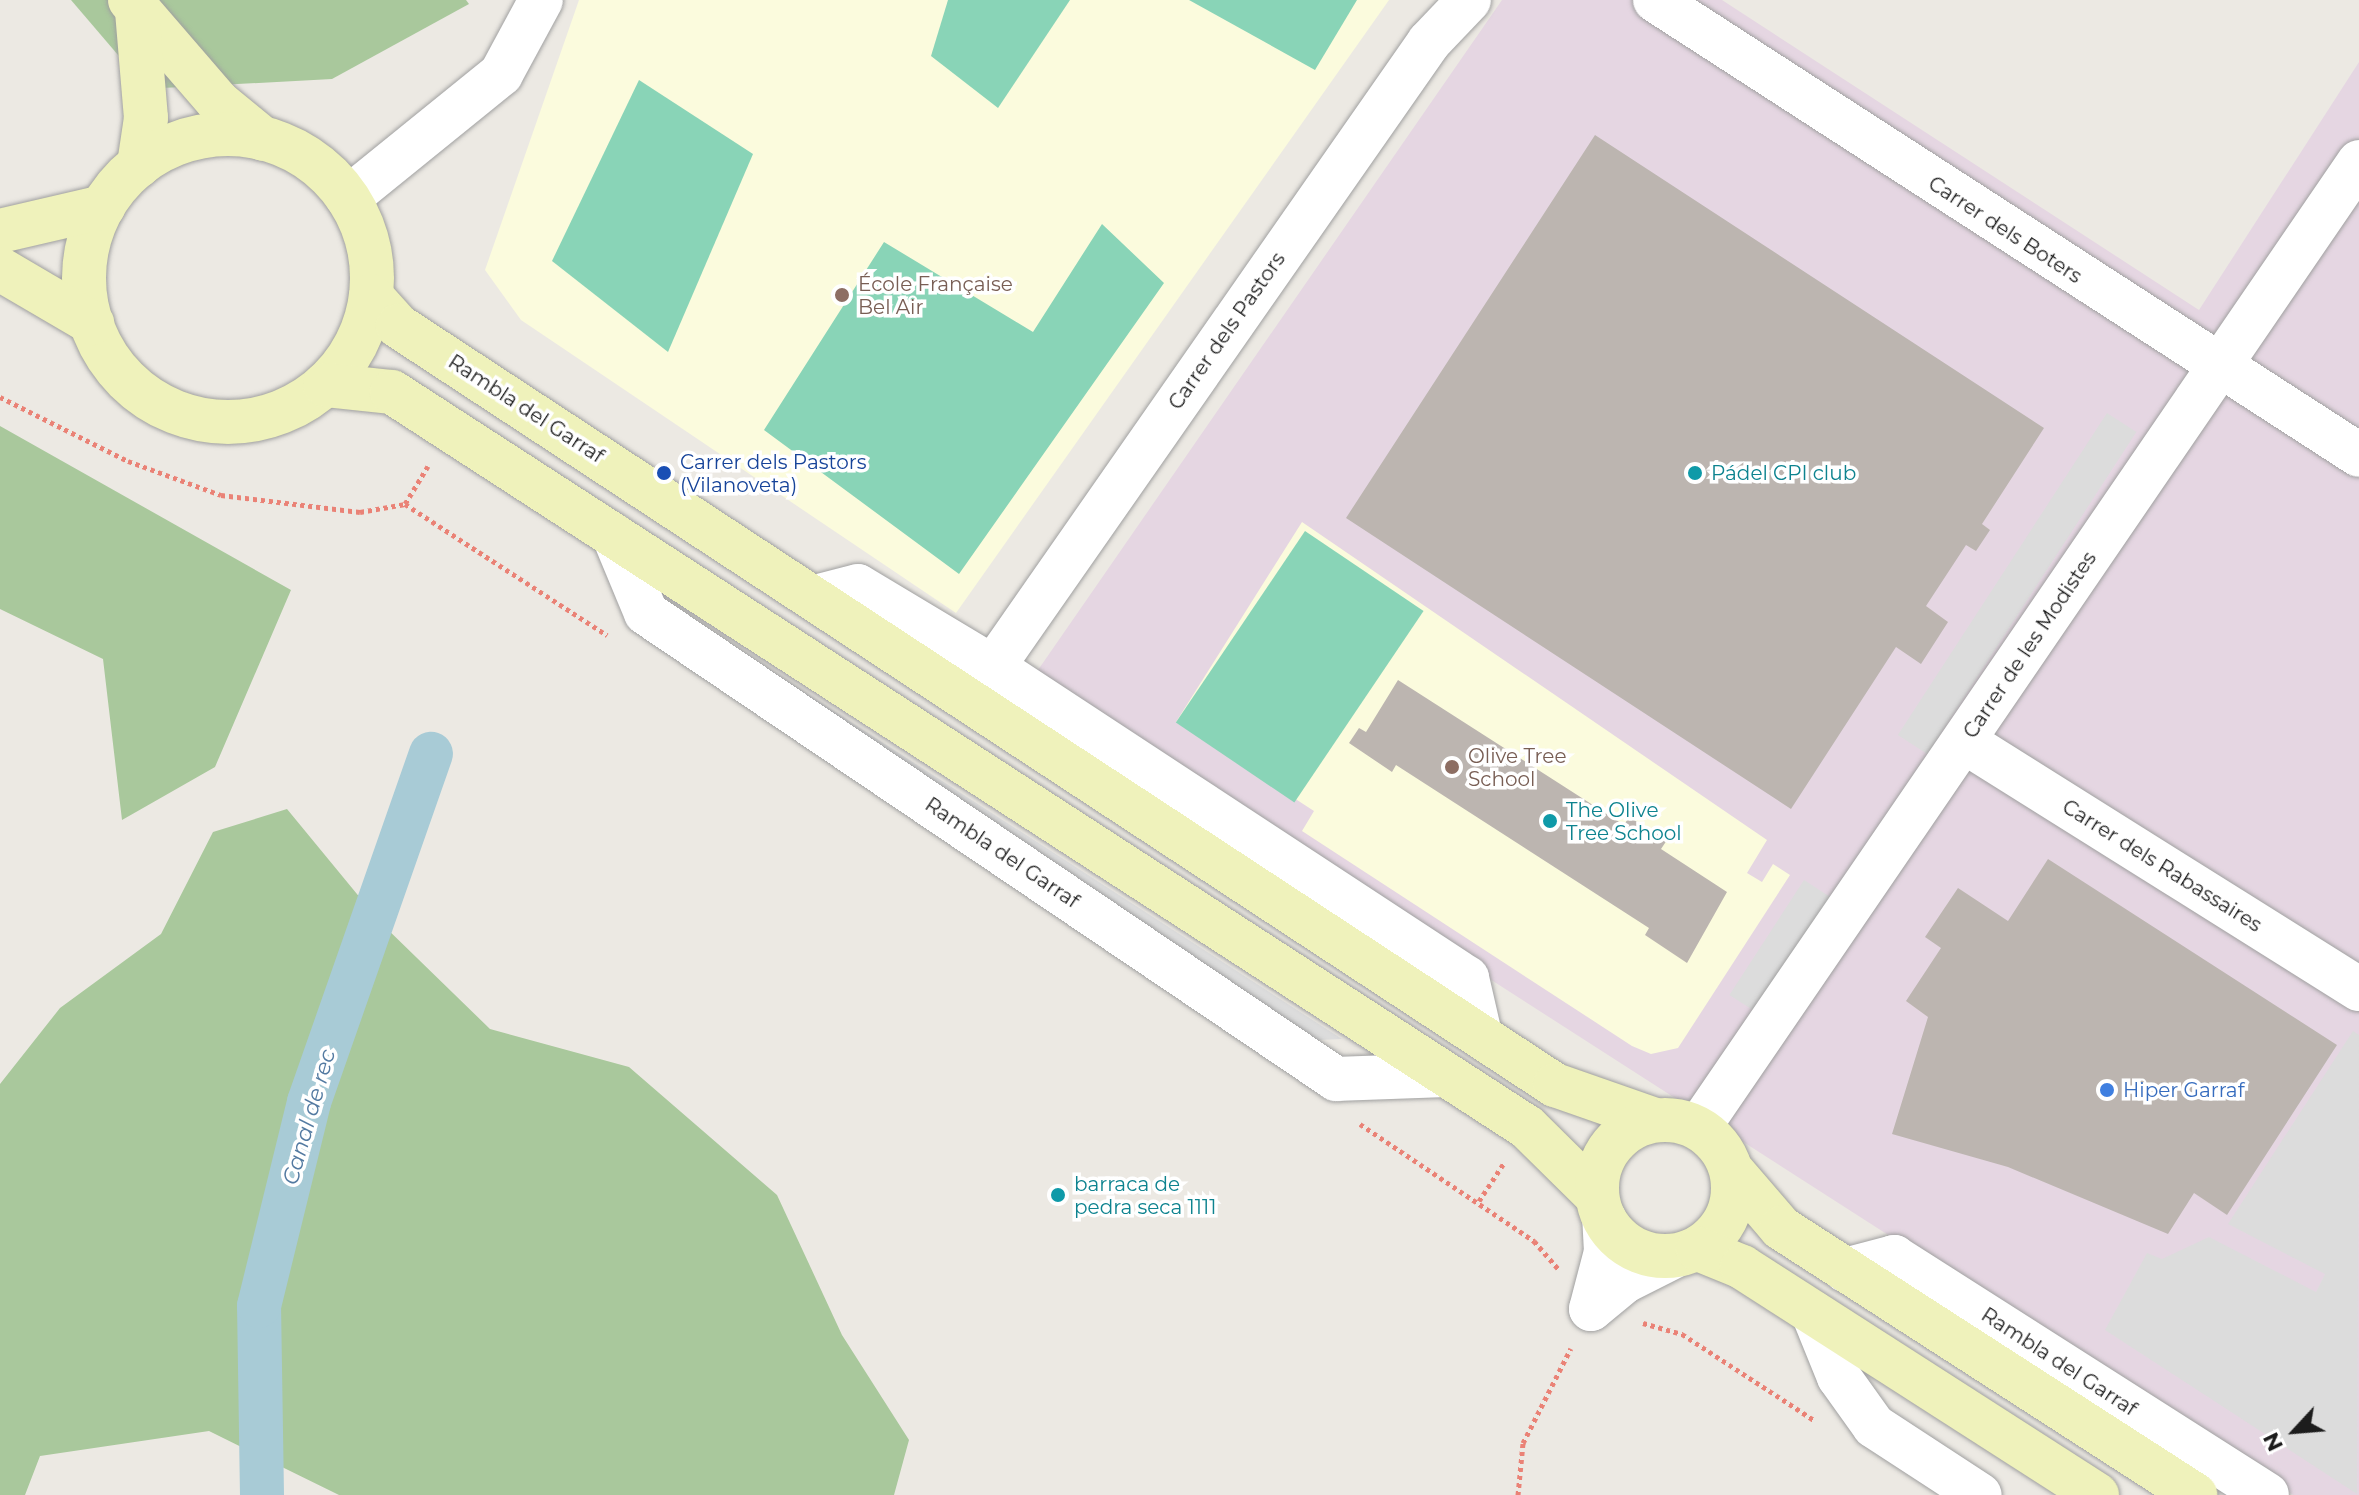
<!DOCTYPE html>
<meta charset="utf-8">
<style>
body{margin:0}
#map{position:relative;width:2359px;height:1495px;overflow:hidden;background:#ece9e3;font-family:Montserrat,sans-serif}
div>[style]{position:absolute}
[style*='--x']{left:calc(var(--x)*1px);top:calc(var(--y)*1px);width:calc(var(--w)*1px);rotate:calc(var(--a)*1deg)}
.industrial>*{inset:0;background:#e5d6e2}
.education>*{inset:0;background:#fbfbdd}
.forest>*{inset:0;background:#a9c89c}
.pitch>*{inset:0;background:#89d4b7;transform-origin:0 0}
.parking>*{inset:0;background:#dcdcdc;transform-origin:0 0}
.canal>*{height:44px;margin:-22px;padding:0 22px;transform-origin:22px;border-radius:22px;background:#a8cbd6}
.building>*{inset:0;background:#bcb5b0}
.path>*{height:5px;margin-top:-2.5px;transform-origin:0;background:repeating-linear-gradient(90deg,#ea8276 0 4px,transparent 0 8px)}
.roads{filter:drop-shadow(0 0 2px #a0a0a0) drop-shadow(0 0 2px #a0a0a0)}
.street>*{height:44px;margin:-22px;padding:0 22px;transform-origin:22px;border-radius:22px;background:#fff}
.secondary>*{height:44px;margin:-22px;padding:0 22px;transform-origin:22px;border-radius:22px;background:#eff2bb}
.secondary>.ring{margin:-22px;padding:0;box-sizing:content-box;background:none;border:44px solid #eff2bb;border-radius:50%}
.dots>*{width:22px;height:22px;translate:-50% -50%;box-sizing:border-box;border:4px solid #fff;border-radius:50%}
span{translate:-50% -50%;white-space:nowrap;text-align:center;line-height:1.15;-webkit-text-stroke:7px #fff;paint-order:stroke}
.street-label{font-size:20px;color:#1c1c1c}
.education-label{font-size:20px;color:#785e54}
.left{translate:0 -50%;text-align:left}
.transit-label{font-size:20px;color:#164399}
.culture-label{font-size:20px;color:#0d838f}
.shop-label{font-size:20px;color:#366cbe}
.water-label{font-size:22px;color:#537aa1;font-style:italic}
.north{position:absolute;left:2255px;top:1391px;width:80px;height:80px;-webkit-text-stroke:6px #fff;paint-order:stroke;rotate:244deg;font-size:22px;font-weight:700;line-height:32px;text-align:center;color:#1c1c1c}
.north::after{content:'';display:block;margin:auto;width:28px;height:36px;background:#1c1c1c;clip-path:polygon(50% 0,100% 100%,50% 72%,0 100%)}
</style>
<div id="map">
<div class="industrial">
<div style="clip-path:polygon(1502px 0,1722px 0,2199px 310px,2359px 62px,2359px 1495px,2293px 1495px,1029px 683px)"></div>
</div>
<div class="education">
<div style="clip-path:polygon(579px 0,1389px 0,956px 613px,521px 320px,485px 270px)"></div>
<div style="clip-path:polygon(1302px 522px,1767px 840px,1747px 873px,1762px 882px,1773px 864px,1790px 875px,1678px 1048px,1651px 1054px,1632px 1046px,1302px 831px,1314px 811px,1176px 722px)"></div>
</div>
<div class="forest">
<div style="clip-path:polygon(71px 0,466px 0,469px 4px,332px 79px,162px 88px,124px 62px)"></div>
<div style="clip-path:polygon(0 426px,291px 590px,215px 767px,122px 820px,103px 659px,0 609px)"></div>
<div style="clip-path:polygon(287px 809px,380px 922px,490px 1029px,629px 1067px,777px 1195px,842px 1335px,909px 1440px,894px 1495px,339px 1495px,209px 1431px,40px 1456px,25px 1495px,0 1495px,0 1084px,60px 1008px,161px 934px,213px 832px)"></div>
</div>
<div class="pitch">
<div style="clip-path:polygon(948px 0,1070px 0,998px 108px,931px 56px)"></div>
<div style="clip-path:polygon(1189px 0,1357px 0,1315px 70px)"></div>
<div style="clip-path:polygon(639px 80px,753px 154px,668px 352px,552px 261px)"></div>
<div style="clip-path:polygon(1102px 224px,1164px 283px,959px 574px,764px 430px,884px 242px,1033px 332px)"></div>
<div style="left:1305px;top:531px;width:143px;height:231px;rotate:34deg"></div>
</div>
<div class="parking">
<div style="left:2107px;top:413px;width:35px;height:384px;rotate:33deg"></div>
<div style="clip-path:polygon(747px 655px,1342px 1039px,1296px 1041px)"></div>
<div style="left:1804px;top:880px;width:33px;height:137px;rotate:33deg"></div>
<div style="clip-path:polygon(2353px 1031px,2359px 1035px,2357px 1494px,2105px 1330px,2147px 1253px,2162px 1259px,2209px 1237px,2316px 1292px,2325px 1274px,2228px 1224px)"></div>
</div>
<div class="canal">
<div style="--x:262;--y:1495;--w:189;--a:-90.9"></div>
<div style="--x:259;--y:1306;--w:210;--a:-76.2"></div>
<div style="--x:309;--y:1102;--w:369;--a:-70.7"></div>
</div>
<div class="building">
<div style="clip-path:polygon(1595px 135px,2044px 428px,1982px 524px,1990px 530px,1976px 551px,1966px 545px,1926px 606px,1948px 622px,1921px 664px,1896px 647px,1791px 809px,1346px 518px)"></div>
<div style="clip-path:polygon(1398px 680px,1624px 825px,1629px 817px,1667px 840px,1661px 849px,1727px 892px,1687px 963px,1645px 935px,1649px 928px,1396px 765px,1392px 772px,1349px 743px,1359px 728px,1366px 732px)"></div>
<div style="clip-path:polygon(2048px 859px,2337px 1045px,2227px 1215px,2194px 1193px,2168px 1234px,2008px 1167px,1892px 1134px,1928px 1017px,1906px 1001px,1941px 948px,1925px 937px,1958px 888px,2008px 921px)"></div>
</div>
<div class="path">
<div style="--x:0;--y:397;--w:143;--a:26.6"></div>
<div style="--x:128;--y:461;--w:99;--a:20.1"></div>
<div style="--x:221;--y:495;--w:140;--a:7"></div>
<div style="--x:360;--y:512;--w:46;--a:-10.1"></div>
<div style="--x:428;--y:466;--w:44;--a:121.2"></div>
<div style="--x:405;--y:504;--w:241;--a:33"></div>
<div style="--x:1360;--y:1124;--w:210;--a:33.9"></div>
<div style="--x:1534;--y:1241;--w:37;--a:49"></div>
<div style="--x:1479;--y:1201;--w:45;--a:-56.7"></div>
<div style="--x:1643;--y:1323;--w:41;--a:15.8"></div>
<div style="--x:1682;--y:1334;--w:158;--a:33.1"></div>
<div style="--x:1518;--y:1495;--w:52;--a:-84.5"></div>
<div style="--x:1523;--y:1443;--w:106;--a:-63.2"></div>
</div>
<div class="roads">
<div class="street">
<div style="--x:1655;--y:0;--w:838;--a:32.87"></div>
<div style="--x:348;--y:198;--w:197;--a:-39"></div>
<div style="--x:501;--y:74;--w:84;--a:-61.6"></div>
<div style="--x:614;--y:536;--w:83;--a:67.4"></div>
<div style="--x:646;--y:613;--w:833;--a:34.03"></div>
<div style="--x:1336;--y:1079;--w:109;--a:-2.1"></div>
<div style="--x:815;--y:597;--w:44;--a:-14.3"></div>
<div style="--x:858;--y:586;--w:157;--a:31"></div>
<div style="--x:993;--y:667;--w:567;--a:33.27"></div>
<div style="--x:1467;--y:978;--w:53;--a:77"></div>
<div style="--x:993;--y:667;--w:762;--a:-55.1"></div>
<div style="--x:1429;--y:42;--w:58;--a:-46.4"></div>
<div style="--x:1965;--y:742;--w:465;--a:32.1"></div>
<div style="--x:1699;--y:1127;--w:1169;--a:-55.63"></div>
<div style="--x:1845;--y:1270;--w:51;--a:-14.9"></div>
<div style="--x:1894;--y:1257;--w:442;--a:32.5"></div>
<div style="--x:1591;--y:1309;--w:44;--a:-39.5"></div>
<div style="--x:1625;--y:1281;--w:56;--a:-26.6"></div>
<div style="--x:1591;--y:1309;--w:59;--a:-75.3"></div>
<div style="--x:1606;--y:1252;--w:33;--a:-93"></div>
<div style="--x:1813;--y:1313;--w:69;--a:67.9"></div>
<div style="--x:1839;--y:1377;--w:60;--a:54.5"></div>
<div style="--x:1874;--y:1426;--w:126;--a:33.1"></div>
</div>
<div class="secondary">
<div style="--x:130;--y:0;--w:135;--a:49.2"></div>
<div style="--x:218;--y:102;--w:58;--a:39.4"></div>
<div style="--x:137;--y:11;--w:107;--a:85.2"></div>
<div style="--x:146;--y:118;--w:48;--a:98.5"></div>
<div class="ring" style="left:84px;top:134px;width:244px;height:244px"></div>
<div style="--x:0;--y:231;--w:106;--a:-13.1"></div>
<div style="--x:0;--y:269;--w:107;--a:30.4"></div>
<div style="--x:371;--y:296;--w:40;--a:48"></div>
<div style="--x:398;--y:326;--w:1384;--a:33.27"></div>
<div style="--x:1555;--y:1085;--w:103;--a:19.3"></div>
<div style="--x:325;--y:385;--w:67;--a:6"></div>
<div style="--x:392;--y:392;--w:1352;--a:32.93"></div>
<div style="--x:1527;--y:1127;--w:98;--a:44.6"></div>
<div class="ring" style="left:1597px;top:1120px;width:92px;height:92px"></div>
<div style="--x:1733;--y:1172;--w:74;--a:49.4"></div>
<div style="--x:1781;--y:1228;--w:493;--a:32.8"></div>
<div style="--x:1698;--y:1249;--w:48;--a:22.2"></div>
<div style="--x:1742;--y:1267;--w:422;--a:32.7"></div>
</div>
</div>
<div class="dots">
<div style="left:842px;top:295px;background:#8d6e63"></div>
<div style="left:664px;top:473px;background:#1a4fb4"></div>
<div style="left:1695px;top:473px;background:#0f9aa8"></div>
<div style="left:1452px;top:767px;background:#8d6e63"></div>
<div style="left:1550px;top:821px;background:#0f9aa8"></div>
<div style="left:2107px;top:1090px;background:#3f7fe0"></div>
<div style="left:1058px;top:1195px;background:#0f9aa8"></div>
</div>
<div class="street-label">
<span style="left:2005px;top:230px;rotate:33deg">Carrer dels Boters</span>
<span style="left:1227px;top:331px;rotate:-55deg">Carrer dels Pastors</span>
<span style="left:526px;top:409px;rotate:33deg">Rambla del Garraf</span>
<span style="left:2030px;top:645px;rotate:-56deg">Carrer de les Modistes</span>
<span style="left:1002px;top:853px;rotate:34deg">Rambla del Garraf</span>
<span style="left:2162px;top:866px;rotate:32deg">Carrer dels Rabassaires</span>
<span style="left:2059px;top:1362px;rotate:33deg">Rambla del Garraf</span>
</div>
<div class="education-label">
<span class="left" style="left:858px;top:296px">École Française<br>Bel Air</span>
<span class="left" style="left:1468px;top:768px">Olive Tree<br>School</span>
</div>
<div class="transit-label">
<span class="left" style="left:680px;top:474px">Carrer dels Pastors<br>(Vilanoveta)</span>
</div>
<div class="culture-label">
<span class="left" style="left:1711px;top:473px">Pádel CPI club</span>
<span class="left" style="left:1566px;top:822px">The Olive<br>Tree School</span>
<span class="left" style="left:1074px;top:1196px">barraca de<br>pedra seca 1111</span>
</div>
<div class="shop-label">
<span class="left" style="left:2123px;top:1090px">Hiper Garraf</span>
</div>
<div class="water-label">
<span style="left:309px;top:1117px;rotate:-74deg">Canal de rec</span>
</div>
<div class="north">N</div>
</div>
